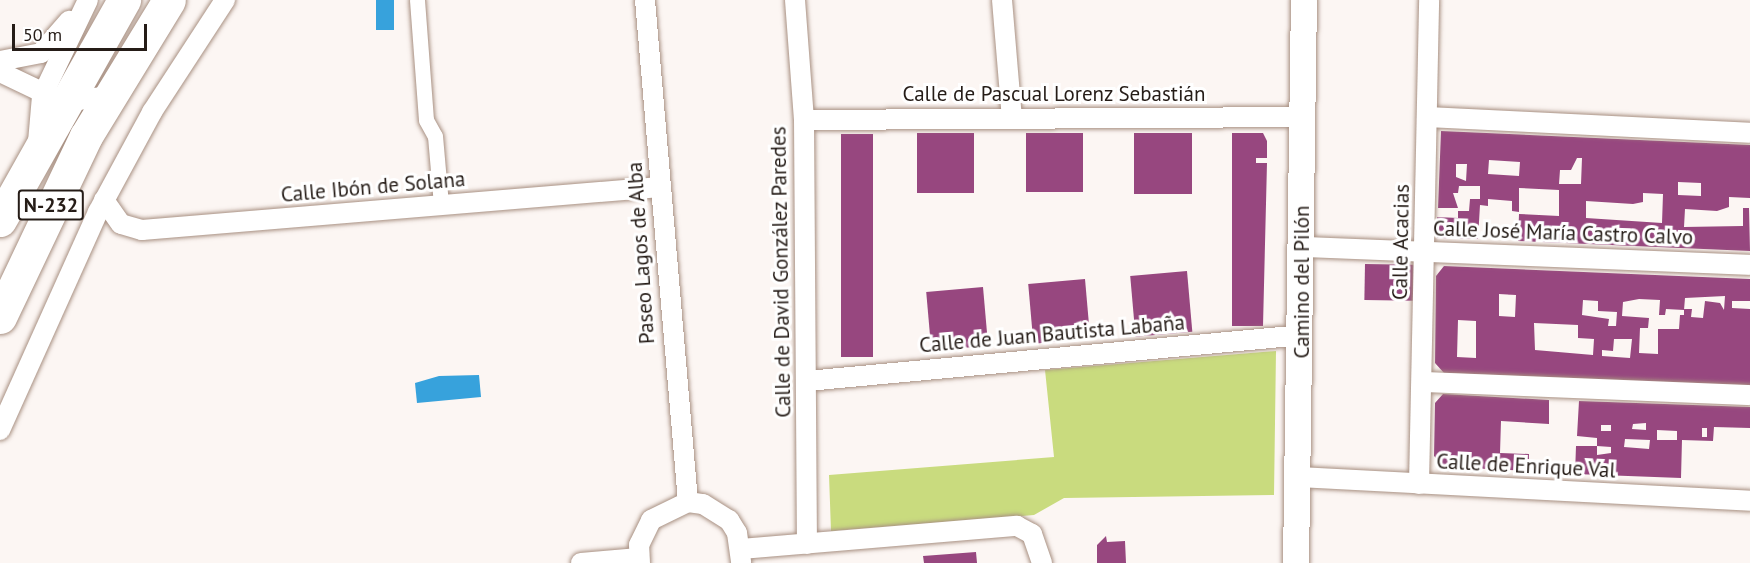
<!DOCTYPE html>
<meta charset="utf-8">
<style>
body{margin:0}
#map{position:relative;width:1750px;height:563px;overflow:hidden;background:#fcf6f3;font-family:"PT Sans",sans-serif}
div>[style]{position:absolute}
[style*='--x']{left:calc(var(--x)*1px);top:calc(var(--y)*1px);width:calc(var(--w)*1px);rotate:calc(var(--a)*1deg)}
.green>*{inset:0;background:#c9db7e}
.water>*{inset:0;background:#37a2dc;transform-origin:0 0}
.building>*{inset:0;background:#97477f;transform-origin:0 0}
.roads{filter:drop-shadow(0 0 2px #a89082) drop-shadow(0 0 2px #a89082)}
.pedestrian>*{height:15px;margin:-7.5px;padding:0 7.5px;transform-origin:7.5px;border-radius:7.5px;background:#fff}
.minor>*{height:20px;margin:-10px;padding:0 10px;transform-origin:10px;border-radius:10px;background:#fff}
.tertiary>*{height:26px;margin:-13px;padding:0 13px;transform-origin:13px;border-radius:13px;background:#fff}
.trunk>*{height:33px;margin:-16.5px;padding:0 16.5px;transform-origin:16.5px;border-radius:16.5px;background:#fff}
span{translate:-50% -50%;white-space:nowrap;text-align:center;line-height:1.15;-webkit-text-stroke:6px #fff;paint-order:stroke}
.shield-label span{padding:2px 4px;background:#fff;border:2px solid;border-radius:4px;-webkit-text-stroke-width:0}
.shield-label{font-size:20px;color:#251c17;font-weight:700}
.street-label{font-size:21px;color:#251c17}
.scale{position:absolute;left:12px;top:24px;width:135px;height:27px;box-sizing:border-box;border:3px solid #251c17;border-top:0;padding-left:8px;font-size:18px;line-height:21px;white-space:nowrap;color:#251c17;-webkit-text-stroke:4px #fff;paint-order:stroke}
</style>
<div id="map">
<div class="green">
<div style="clip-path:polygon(1276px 351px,1274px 495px,1064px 498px,1034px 515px,831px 531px,829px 475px,1054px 457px,1045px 370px)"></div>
</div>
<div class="water">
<div style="left:376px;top:0;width:18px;height:30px"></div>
<div style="clip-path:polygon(479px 375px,481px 397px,417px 403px,415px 383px,439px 376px)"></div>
</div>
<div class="building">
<div style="clip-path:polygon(evenodd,1441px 131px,1750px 145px,1750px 198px,1729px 197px,1729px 207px,1717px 211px,1685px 209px,1684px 227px,1743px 226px,1743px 208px,1749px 208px,1750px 251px,1518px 241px,1519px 214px,1559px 216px,1559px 190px,1519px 188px,1519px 212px,1512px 211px,1512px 201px,1488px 199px,1488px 206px,1480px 205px,1478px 239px,1437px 238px,1437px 217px,1458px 218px,1458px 211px,1469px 211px,1470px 199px,1480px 199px,1480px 186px,1459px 186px,1458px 193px,1453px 193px,1458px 208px,1438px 208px,1441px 131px,1577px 158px,1582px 158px,1581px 184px,1559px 184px,1560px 170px,1571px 170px,1577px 158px,1441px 131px,1489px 160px,1520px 162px,1519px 176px,1488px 174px,1489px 160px,1441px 131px,1456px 164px,1467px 164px,1466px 181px,1456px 177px,1456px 164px,1441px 131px,1678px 182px,1701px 183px,1701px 196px,1678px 195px,1678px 182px,1441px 131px,1643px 193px,1663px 194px,1662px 223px,1586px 218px,1586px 201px,1633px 204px,1643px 202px,1643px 193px)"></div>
<div style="left:974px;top:133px;width:60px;height:57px;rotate:90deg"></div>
<div style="left:1026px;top:133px;width:57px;height:59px"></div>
<div style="left:1134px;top:133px;width:58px;height:61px"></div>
<div style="clip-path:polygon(1232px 133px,1263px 133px,1267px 141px,1267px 158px,1256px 158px,1256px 163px,1267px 163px,1263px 326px,1232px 326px)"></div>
<div style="left:841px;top:134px;width:32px;height:223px"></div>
<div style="left:1365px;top:264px;width:50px;height:36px;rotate:1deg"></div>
<div style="clip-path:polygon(evenodd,1444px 266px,1750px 279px,1750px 301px,1732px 301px,1732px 308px,1750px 309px,1750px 386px,1444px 373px,1435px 363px,1436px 276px,1444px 266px,1499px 294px,1516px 295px,1515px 317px,1499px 316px,1499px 294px,1444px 266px,1725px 296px,1724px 310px,1720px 303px,1705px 301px,1703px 318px,1691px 317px,1692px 309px,1684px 309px,1684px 315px,1680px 315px,1679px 329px,1658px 329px,1658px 354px,1639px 353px,1640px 328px,1648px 328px,1649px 318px,1622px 316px,1623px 302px,1639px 299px,1660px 300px,1659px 315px,1665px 315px,1666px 309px,1684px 310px,1685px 298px,1725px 296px,1444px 266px,1583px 300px,1598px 301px,1598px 311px,1617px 312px,1616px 326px,1608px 326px,1609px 319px,1582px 315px,1583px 300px,1444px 266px,1458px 320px,1476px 321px,1476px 358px,1457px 357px,1458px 320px,1444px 266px,1534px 323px,1578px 325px,1578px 338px,1594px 339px,1593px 355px,1535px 350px,1534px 323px,1444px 266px,1614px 339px,1632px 339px,1630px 358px,1602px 356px,1602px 350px,1613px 351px,1614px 339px)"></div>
<div style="left:1187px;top:271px;width:61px;height:57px;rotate:85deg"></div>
<div style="left:1085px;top:279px;width:60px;height:57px;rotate:85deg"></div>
<div style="left:983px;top:287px;width:59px;height:57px;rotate:85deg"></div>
<div style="clip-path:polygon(1443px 394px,1549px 400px,1549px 424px,1501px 421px,1500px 453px,1529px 454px,1529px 471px,1445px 467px,1434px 456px,1435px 403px)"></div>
<div style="clip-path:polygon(evenodd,1579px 401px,1750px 407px,1750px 428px,1714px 427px,1713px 441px,1682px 440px,1681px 478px,1575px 474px,1576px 446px,1597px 446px,1597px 455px,1611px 453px,1611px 447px,1597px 446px,1597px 438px,1577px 436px,1579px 401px,1646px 423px,1646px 430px,1632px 429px,1633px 424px,1646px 423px,1579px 401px,1601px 425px,1611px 425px,1611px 431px,1601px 431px,1601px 425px,1579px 401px,1702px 428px,1707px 428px,1707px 437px,1702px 437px,1702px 428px,1579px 401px,1657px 430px,1677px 431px,1677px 440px,1657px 440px,1657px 430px,1579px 401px,1625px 439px,1650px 440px,1649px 449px,1624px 447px,1625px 439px)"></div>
<div style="clip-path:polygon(1106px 536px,1107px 542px,1125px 541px,1126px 563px,1097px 563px,1097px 545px)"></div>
<div style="clip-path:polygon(976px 552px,977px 563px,924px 563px,923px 556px)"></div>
</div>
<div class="roads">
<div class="pedestrian">
<div style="--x:417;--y:0;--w:120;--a:85.7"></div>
<div style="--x:426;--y:120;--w:18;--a:61"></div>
<div style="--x:435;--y:136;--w:69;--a:85"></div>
</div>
<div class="minor">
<div style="--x:645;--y:0;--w:504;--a:85.1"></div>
<div style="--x:795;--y:0;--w:120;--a:85.7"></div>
<div style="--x:804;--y:120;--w:424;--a:89.6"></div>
<div style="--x:1002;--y:0;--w:118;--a:85.2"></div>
<div style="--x:0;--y:61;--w:42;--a:-11"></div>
<div style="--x:41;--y:53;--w:43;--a:-48.8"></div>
<div style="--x:0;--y:72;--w:70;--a:25.5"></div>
<div style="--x:63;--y:102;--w:46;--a:-7.4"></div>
<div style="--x:1427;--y:117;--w:323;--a:2.8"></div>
<div style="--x:804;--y:120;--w:500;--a:-0.34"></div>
<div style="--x:38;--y:142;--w:46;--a:-85"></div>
<div style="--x:42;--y:96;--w:106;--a:-64.4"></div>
<div style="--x:104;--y:200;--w:29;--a:55"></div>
<div style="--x:121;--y:224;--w:22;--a:16"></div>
<div style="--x:142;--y:230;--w:520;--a:-4.75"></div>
<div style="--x:1303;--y:247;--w:447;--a:2.3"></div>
<div style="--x:807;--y:381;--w:497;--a:-5.3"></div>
<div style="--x:1422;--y:382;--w:328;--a:2.3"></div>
<div style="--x:0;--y:430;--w:239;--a:-65.8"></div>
<div style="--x:98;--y:212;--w:114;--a:-61.6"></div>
<div style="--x:152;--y:112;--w:134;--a:-56.9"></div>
<div style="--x:1299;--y:477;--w:452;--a:3"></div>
<div style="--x:1419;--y:484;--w:484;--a:-88.8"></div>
<div style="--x:741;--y:549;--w:277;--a:-4.8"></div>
<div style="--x:1017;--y:526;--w:17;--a:28"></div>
<div style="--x:1032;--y:534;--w:31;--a:71"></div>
<div style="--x:581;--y:563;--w:58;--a:-4.9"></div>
<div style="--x:640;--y:563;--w:18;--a:-93"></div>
<div style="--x:639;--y:545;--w:28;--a:-64"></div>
<div style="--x:651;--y:520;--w:41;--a:-25.9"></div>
<div style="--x:688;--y:502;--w:15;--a:8"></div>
<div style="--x:703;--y:504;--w:31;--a:32"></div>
<div style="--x:729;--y:520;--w:15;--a:58"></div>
<div style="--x:737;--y:533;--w:30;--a:82"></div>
</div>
<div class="tertiary">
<div style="--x:1296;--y:563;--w:563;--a:-89.19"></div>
</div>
<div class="trunk">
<div style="--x:0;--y:220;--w:253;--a:-60.6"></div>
<div style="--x:0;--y:317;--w:200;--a:-64.6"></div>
<div style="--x:86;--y:136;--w:159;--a:-58.6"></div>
</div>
</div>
<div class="shield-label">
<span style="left:51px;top:205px">N-232</span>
</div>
<div class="street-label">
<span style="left:1054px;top:94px">Calle de Pascual Lorenz Sebastián</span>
<span style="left:373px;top:187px;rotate:-5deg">Calle Ibón de Solana</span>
<span style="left:1563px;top:233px;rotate:2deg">Calle José María Castro Calvo</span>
<span style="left:1401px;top:242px;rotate:-89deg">Calle Acacias</span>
<span style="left:641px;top:253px;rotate:-94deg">Paseo Lagos de Alba</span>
<span style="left:781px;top:272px;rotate:-91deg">Calle de David González Paredes</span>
<span style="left:1302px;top:282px;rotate:-90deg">Camino del Pilón</span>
<span style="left:1052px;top:334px;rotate:-5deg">Calle de Juan Bautista Labaña</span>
<span style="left:1526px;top:466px;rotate:3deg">Calle de Enrique Val</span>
</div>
<div class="scale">50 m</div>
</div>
